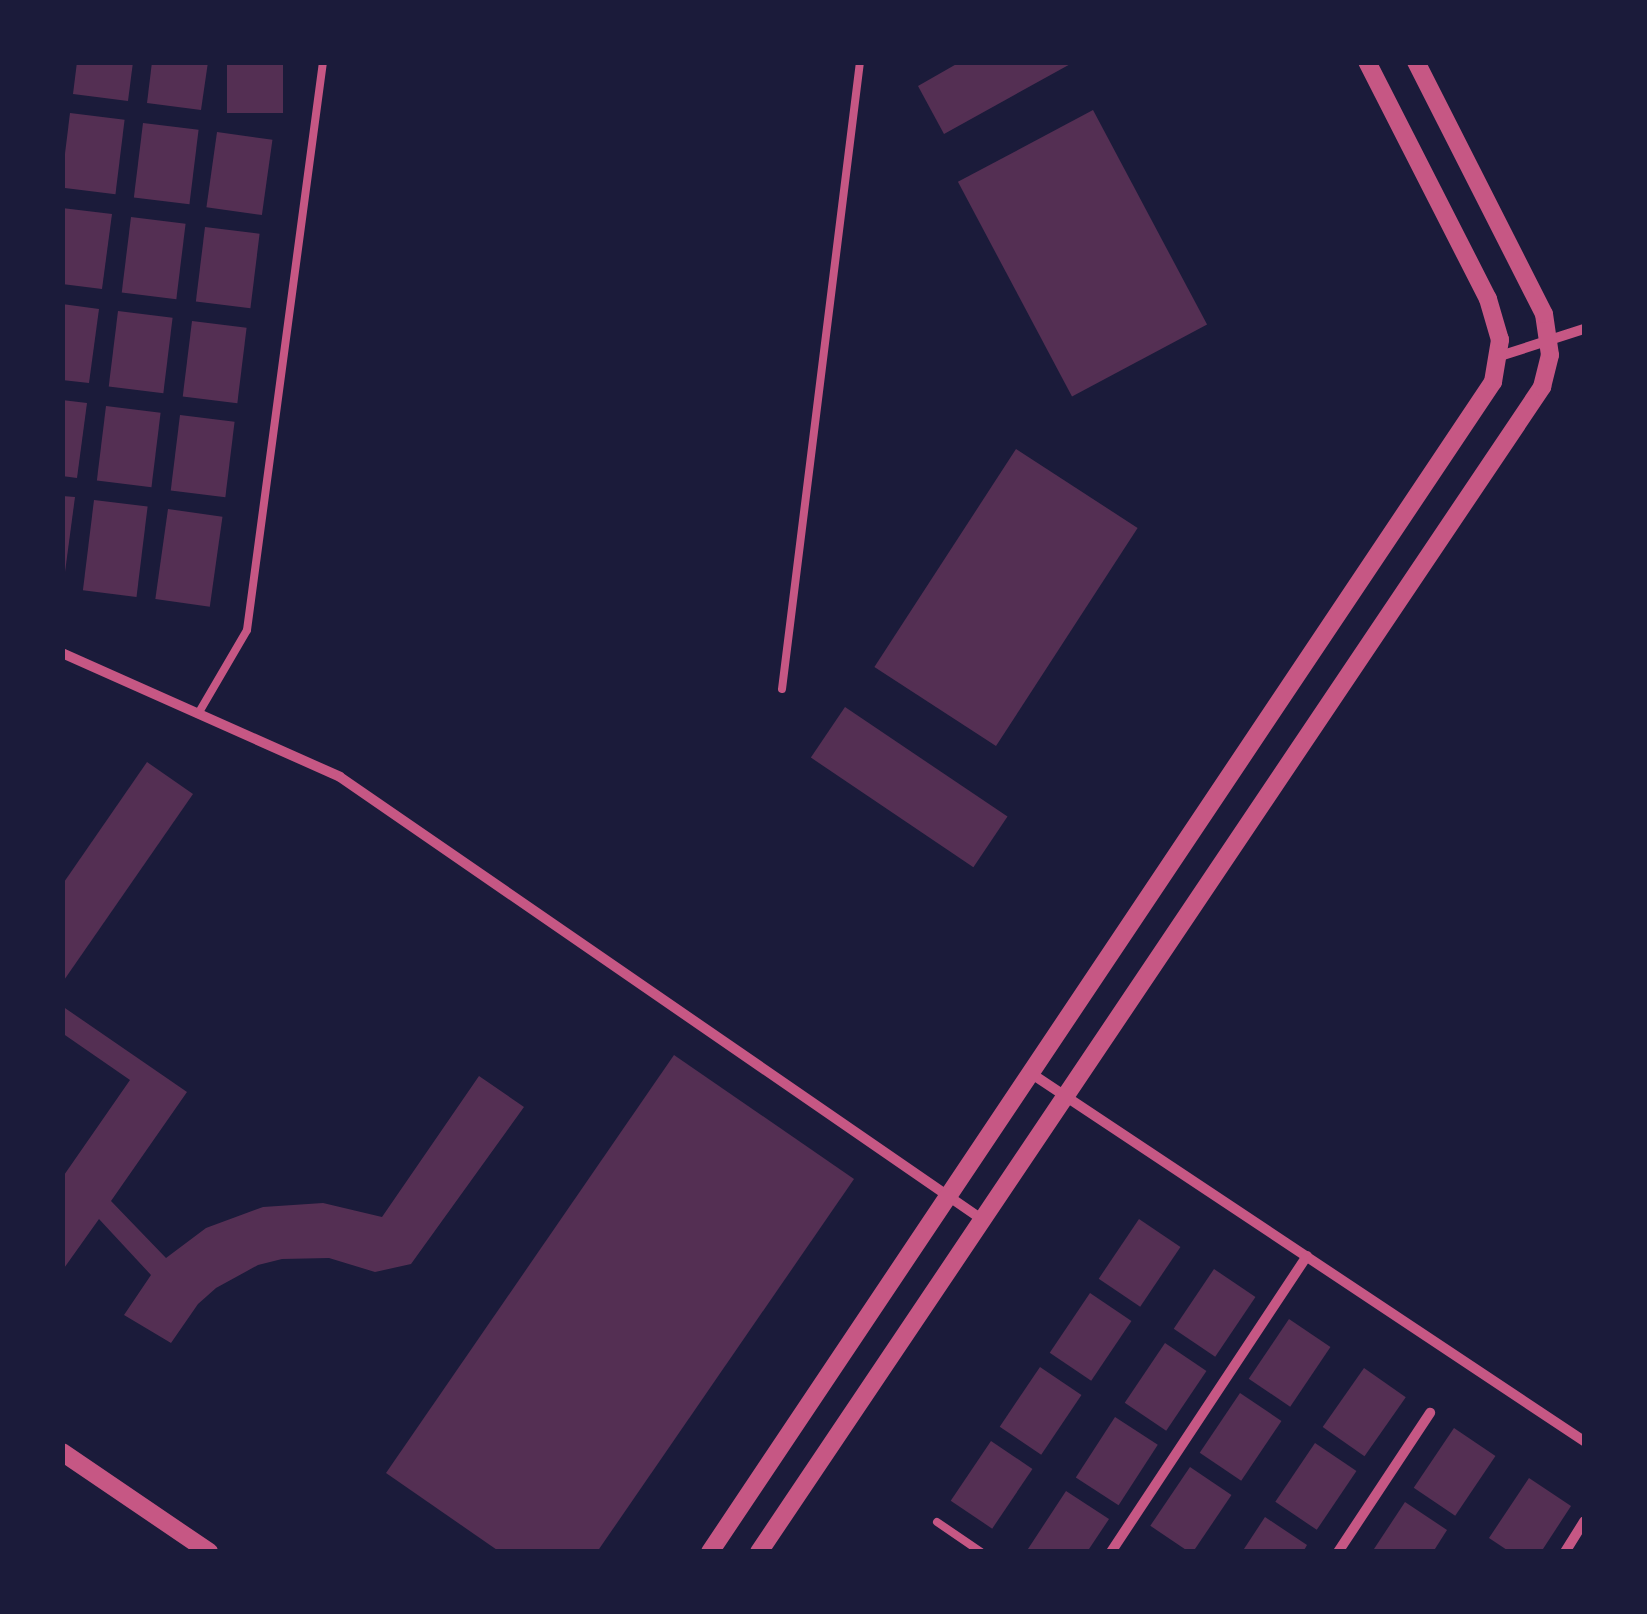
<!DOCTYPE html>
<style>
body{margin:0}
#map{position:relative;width:1647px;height:1614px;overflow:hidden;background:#1b1b3a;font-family:Raleway,sans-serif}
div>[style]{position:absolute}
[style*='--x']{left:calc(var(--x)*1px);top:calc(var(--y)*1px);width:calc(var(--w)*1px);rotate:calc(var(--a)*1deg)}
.building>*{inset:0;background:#542f53;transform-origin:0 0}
.service>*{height:8px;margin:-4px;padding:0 4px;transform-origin:4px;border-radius:4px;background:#c65784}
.minor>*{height:10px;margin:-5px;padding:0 5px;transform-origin:5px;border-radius:5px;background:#c65784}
.tertiary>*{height:18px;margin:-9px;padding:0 9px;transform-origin:9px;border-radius:9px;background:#c65784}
span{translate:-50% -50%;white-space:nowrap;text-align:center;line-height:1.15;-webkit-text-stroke:9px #1b1b3a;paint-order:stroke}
.frame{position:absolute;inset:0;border:65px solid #1b1b3a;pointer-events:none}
</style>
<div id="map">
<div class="building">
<div style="clip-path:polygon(77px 62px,133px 62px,128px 101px,73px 94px)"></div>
<div style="clip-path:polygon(152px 62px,208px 62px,201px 110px,147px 103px)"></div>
<div style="left:227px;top:62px;width:56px;height:51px"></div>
<div style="clip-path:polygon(960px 62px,1074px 62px,944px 134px,918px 86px)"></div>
<div style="left:1093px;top:110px;width:243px;height:153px;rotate:62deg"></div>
<div style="left:70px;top:113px;width:55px;height:75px;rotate:7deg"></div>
<div style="left:143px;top:123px;width:56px;height:75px;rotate:7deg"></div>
<div style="left:217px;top:132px;width:56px;height:76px;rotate:8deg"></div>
<div style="clip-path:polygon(62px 208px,112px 214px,102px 289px,62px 284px)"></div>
<div style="left:131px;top:217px;width:55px;height:76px;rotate:7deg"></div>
<div style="left:205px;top:227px;width:55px;height:75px;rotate:7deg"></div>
<div style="clip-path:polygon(62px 304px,99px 309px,89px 383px,62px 380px)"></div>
<div style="left:118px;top:311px;width:55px;height:76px;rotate:7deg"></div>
<div style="left:192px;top:321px;width:55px;height:76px;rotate:7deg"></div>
<div style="clip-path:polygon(62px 400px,87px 403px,77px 478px,62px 476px)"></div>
<div style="left:106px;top:406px;width:55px;height:75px;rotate:7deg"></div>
<div style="left:180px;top:415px;width:55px;height:76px;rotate:7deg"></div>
<div style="left:1016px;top:449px;width:145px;height:260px;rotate:33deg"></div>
<div style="clip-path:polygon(62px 496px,75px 497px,65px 572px,62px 572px)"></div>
<div style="left:94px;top:500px;width:54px;height:91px;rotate:7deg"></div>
<div style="left:168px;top:509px;width:55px;height:91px;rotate:8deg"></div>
<div style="left:845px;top:707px;width:196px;height:61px;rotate:34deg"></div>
<div style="clip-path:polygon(147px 762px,193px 794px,62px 983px,62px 885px)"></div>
<div style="clip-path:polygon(62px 1006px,187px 1092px,111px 1201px,166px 1258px,206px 1228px,263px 1207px,323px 1203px,382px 1217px,479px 1076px,524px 1107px,411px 1264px,375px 1272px,329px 1258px,282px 1259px,258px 1265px,216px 1288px,198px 1304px,171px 1343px,124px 1315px,151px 1275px,99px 1219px,62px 1271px,62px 1178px,130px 1080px,62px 1033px)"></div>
<div style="clip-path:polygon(674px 1055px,854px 1179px,597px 1552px,500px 1552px,386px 1473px)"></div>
<div style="left:1139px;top:1219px;width:50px;height:72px;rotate:34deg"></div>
<div style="left:1214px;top:1269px;width:50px;height:72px;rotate:34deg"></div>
<div style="left:1090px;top:1293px;width:50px;height:72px;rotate:34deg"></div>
<div style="left:1289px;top:1319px;width:50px;height:72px;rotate:34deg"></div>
<div style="left:1165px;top:1343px;width:50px;height:72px;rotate:34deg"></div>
<div style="left:1040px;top:1367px;width:50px;height:72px;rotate:34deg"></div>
<div style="left:1364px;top:1368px;width:51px;height:72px;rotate:35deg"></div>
<div style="left:1240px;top:1393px;width:50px;height:72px;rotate:34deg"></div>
<div style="left:1115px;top:1417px;width:51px;height:72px;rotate:33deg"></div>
<div style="left:1454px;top:1428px;width:50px;height:72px;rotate:34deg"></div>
<div style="left:991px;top:1441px;width:50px;height:72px;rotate:34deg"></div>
<div style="left:1315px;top:1443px;width:50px;height:71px;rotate:34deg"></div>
<div style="left:1190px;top:1467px;width:50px;height:71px;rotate:34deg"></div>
<div style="clip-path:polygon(1529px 1478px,1571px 1506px,1541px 1552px,1510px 1552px,1489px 1538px)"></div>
<div style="clip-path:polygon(1066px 1491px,1109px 1519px,1087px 1552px,1026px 1552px)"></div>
<div style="clip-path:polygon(1405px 1502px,1447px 1530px,1433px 1552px,1372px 1552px)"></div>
<div style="clip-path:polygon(1265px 1517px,1307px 1545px,1303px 1552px,1242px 1552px)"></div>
</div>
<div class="service">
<div style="--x:782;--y:689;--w:632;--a:-82.91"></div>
<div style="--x:198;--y:714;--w:97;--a:-59.7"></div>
<div style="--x:247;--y:630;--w:573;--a:-82.38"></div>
<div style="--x:937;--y:1522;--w:53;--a:34.3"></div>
</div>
<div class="minor">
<div style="--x:1500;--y:356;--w:88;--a:-17.8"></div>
<div style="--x:62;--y:653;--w:304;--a:24"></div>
<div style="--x:340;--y:777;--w:781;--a:34.57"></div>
<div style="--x:1032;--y:1074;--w:663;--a:33.62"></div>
<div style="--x:1111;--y:1552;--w:355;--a:-56.5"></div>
<div style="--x:1338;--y:1552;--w:167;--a:-56.5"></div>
<div style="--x:1565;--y:1552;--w:36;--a:-58"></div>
</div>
<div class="tertiary">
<div style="--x:62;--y:1452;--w:178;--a:34.2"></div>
<div style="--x:710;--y:1552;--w:1408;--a:-56.21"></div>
<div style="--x:1493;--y:382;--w:43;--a:-80.5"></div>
<div style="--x:1500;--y:340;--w:43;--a:-106.3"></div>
<div style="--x:1488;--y:299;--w:266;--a:-117"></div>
<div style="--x:759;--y:1552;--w:1404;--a:-56.09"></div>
<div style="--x:1542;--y:387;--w:33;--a:-76"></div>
<div style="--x:1550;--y:355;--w:41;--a:-98.3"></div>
<div style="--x:1544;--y:314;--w:283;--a:-116.9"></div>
</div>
<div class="frame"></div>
</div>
